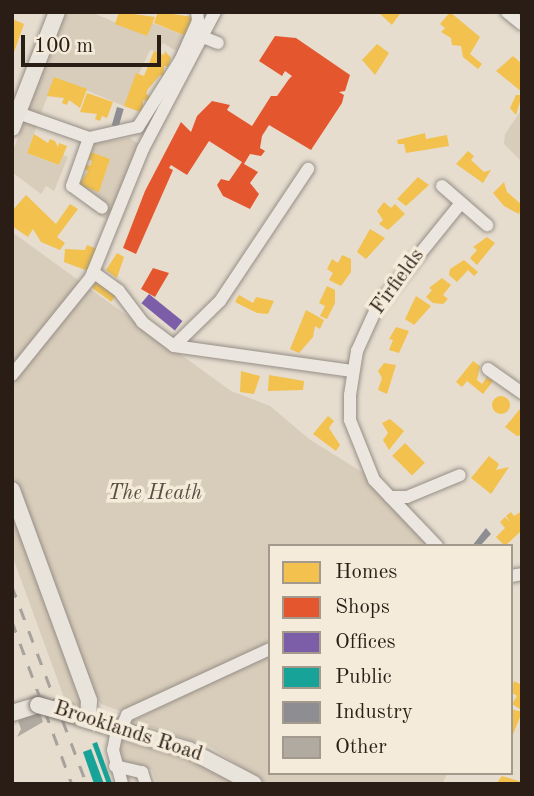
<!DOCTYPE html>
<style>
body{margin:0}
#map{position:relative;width:534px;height:796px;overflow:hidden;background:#e6ddcf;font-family:"Old Standard TT",serif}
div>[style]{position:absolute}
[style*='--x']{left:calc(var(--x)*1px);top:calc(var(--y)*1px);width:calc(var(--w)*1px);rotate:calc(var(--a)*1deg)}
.green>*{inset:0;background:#d8ccba}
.homes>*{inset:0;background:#f2c14e;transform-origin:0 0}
.round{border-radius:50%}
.shops>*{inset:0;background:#e4572e}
.offices>*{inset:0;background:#7b5ea7;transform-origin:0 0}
.public>*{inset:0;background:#17a398;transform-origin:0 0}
.industry>*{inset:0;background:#8d8d92;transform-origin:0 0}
.building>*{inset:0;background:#b1aaa1}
.roads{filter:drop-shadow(0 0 2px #958e86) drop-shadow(0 0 2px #958e86)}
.minor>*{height:12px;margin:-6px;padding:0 6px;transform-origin:6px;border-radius:6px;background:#ebe7e0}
.major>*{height:16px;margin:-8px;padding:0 8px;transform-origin:8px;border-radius:8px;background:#e8e3db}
.rail>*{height:2.5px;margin-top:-1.25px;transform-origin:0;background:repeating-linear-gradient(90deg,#a7a29c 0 12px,transparent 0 24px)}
.bridges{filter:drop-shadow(0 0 2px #7b746d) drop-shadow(0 0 2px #7b746d)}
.major-bridge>*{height:16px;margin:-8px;padding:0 8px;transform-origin:8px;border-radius:8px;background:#e8e3db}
span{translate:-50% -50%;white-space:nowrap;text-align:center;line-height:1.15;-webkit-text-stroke:7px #f5ebda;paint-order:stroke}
.street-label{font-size:21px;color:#291d16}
.park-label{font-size:21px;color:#5a4e42;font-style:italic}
.frame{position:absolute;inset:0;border:14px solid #291d16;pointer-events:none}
.legend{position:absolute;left:268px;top:544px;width:245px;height:231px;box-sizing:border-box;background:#f5ebda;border:2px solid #a3998c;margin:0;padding:9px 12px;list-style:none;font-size:21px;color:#291d16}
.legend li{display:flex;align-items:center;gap:14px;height:35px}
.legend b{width:35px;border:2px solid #a3998c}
.scale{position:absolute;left:21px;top:35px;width:140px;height:32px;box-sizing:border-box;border:4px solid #291d16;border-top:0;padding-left:9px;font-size:21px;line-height:24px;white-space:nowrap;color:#291d16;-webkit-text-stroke:5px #f5ebda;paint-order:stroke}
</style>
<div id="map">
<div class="green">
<div style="clip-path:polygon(64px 12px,91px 12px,147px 36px,152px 23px,186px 36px,178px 52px,163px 43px,157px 52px,150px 50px,124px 106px,55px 77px,38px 121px,24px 116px)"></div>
<div style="clip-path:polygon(522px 109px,522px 162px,504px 144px,505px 134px)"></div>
<div style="clip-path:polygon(25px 120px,37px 125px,27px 153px,59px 165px,63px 155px,68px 157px,54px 191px,46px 186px,41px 194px,12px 172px,12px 153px)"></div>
<div style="clip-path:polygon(130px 138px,140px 145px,108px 220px,98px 215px,102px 208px,79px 185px,99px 191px,110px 159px,91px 152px,95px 143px)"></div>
<div style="clip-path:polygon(12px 232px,231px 391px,270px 406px,309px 439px,365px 474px,430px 546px,270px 546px,270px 644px,123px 712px,101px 704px,90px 687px,12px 472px)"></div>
<div style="clip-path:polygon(12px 504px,81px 694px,80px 705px,66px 703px,12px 555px)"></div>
<div style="clip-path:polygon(270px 653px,270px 773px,448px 773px,442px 784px,267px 784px,211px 747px,132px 721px)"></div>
<div style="clip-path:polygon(124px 742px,199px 761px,241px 784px,157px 784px,152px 770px,120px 761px,118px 744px)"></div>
</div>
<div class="homes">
<div style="clip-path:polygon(119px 12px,155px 17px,147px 36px,115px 24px)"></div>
<div style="clip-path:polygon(158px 12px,193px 17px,186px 36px,154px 23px)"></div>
<div style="clip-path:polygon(378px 12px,401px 12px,392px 25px)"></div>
<div style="clip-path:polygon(450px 12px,480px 37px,470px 54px,482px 64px,478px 69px,463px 57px,461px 46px,452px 45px,451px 38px,441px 32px,445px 28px,440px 24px)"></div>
<div style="clip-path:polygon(12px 19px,24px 24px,13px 55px,12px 54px)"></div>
<div style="clip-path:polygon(377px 44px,389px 53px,375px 75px,362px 60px)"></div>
<div style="clip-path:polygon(154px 51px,164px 55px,165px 51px,171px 58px,168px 67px,164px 66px,164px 77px,160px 75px,148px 89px,146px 94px,150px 96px,148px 101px,143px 100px,143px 113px,124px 106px,136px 73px,144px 76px)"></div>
<div style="clip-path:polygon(513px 56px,522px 64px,522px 92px,496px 71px)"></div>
<div style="clip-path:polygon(54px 77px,87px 89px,80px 108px,69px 100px,67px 105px,62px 103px,64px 98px,47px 96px)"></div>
<div style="clip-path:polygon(87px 93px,113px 102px,107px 118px,102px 116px,100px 121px,95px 119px,97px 114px,80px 112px)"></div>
<div style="clip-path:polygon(516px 95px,522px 95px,516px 115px,510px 108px)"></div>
<div style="clip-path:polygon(425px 133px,426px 139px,447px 135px,449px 146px,406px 153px,404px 144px,398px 144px,397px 140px)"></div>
<div style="clip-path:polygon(34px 134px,48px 143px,50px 139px,55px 141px,58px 147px,59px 143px,67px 146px,59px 165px,27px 153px)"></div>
<div style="clip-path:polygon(468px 151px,474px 156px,471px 160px,484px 172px,491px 170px,483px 183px,456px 164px)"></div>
<div style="clip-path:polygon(91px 152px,110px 159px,99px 192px,79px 185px,88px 171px,84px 169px,86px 164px,90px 166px,92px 161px,88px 159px)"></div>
<div style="clip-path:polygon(418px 177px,429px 185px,406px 206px,397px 199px)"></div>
<div style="clip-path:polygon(504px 182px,507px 192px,522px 205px,519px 214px,504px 206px,493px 193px)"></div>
<div style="clip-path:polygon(26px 195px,56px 224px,70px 204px,78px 209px,57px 237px,65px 243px,60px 250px,41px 242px,33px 229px,28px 237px,12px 226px,12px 211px)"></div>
<div style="clip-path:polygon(384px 202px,391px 208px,395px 204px,405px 214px,388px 230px,379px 224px,383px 220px,377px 211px)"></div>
<div style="clip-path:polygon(370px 229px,385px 238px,366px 259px,357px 252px)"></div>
<div style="clip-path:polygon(487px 237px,495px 243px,477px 265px,470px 258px,477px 250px,473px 247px)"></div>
<div style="clip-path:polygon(87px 245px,97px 249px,88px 271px,64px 262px,65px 249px,85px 250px)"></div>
<div style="clip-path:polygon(117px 253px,124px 257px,117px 278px,106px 270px)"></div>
<div style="clip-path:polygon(342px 255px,351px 259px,351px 272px,341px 286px,329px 280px,333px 273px,327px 269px,332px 259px,338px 263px)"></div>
<div style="clip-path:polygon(464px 260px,478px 272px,474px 276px,468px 270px,457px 282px,449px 275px,450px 269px)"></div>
<div style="clip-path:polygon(442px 278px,451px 285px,443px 295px,448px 299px,443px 304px,433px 303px,426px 297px,432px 290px,429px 288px)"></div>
<div style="left:96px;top:282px;width:24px;height:7px;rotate:36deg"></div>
<div style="clip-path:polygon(327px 286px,335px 290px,335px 303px,327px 319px,320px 316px,325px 306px,319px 303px)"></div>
<div style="clip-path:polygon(239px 295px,253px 303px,256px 297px,274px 301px,268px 314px,257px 313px,235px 302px)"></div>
<div style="clip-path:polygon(416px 296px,431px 306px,414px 325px,405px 319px)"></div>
<div style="clip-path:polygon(306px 310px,324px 320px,320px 329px,315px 326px,313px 337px,299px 353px,290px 349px)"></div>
<div style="clip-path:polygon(396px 327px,409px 331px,399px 353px,389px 350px,393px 340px,389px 339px)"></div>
<div style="clip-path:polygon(473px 361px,480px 366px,477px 380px,482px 384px,487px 377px,493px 381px,483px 394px,467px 381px,462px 387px,456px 382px)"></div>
<div style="clip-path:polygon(384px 363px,396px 365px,387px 394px,378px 390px,382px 378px,378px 371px)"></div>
<div style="clip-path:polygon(241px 371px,260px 376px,254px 394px,240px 392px)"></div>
<div style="clip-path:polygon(269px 375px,304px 381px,303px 390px,268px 391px)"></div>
<div class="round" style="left:492px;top:396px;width:18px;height:18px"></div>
<div style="clip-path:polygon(520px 409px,522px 435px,517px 436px,505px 427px)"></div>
<div style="clip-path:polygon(328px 416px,334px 421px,329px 428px,340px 445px,336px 451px,313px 434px)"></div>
<div style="clip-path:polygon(390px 419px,404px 431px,389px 450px,383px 440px,388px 433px,382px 423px)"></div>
<div style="left:405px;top:443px;width:28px;height:18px;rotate:45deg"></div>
<div style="clip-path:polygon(489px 456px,499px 464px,496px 470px,509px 467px,491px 494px,471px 478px)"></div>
<div style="clip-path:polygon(522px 511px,522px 530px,505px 546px,496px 537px,505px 528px,500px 522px,505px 517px,510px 522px,506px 516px,511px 512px,514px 516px)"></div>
<div style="clip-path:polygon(514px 681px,522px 685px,520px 709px,512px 704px,517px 696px,511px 692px)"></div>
<div style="clip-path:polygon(511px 709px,522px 712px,512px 737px,511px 737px)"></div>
<div style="clip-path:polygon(502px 776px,522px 782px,522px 784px,496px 784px)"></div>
</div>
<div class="shops">
<div style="clip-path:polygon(275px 36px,296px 38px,350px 75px,345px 91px,339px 92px,344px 95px,342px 103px,311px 150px,269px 125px,262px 136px,260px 148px,265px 151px,261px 156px,250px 154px,244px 164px,258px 172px,250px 183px,259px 194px,250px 209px,223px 196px,217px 185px,221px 179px,229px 181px,242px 162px,209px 141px,187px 175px,171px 165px,169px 168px,173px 170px,136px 254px,123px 248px,145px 191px,181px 122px,191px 132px,197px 116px,212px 101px,230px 105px,227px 110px,252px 126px,271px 96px,277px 96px,289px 79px,292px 76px,285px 71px,282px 76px,259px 61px)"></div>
<div style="clip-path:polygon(153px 268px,169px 273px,155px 297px,141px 289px)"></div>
</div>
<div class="offices">
<div style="left:149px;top:294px;width:43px;height:12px;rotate:39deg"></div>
</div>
<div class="public">
<div style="left:97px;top:742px;width:45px;height:5px;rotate:70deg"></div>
<div style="clip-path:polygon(91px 749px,104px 784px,94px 784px,83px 752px)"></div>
</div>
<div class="industry">
<div style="left:117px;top:107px;width:7px;height:19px;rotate:16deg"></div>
<div style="clip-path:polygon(486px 528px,491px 534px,480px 546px,472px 546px)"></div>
</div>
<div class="building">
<div style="clip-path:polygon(39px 711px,43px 722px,17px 737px,21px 729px,18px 721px)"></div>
</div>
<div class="roads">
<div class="minor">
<div style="--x:507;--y:12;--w:19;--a:39"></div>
<div style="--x:203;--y:37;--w:16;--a:22"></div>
<div style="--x:18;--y:113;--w:75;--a:19.4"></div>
<div style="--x:89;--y:138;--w:50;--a:-12.7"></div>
<div style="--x:138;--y:127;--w:80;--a:-57.7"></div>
<div style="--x:181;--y:59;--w:42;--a:-65.9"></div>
<div style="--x:198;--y:21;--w:9;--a:-96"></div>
<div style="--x:89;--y:138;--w:51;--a:109.5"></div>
<div style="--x:72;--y:186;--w:37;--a:36"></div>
<div style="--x:442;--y:186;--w:60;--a:40.9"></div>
<div style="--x:93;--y:272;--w:32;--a:36"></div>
<div style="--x:119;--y:291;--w:39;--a:53"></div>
<div style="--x:142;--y:322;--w:40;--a:37"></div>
<div style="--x:174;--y:346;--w:180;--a:8"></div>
<div style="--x:174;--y:346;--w:64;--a:-44.4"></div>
<div style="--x:220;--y:301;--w:159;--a:-56.3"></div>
<div style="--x:488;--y:369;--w:42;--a:35.2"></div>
<div style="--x:12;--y:375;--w:126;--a:-51.1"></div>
<div style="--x:91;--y:277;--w:138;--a:-67.9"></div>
<div style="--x:143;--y:149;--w:155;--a:-62.3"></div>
<div style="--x:390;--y:497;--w:17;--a:0"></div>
<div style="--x:407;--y:497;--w:57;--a:-22.5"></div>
<div style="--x:437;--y:546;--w:91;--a:-133.7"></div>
<div style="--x:374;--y:480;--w:65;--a:-111.8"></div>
<div style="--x:350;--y:420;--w:25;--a:-90"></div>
<div style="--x:350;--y:395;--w:45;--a:-81"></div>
<div style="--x:357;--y:351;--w:48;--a:-65.6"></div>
<div style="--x:377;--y:307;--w:134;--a:-51.1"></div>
<div style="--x:511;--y:576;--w:11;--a:-10"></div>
<div style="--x:117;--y:730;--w:20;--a:101"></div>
<div style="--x:113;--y:750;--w:35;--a:75"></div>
<div style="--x:120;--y:731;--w:17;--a:-66"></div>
<div style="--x:127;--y:715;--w:157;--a:-24.8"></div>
<div style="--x:115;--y:766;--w:28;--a:13"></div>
<div style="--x:142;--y:772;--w:13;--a:72"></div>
</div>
<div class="major">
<div style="--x:12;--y:128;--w:124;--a:-68.8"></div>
<div style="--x:12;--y:490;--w:224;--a:69.9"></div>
<div style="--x:89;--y:700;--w:20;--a:93"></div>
<div style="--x:12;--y:713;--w:27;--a:-17"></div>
<div style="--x:80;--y:718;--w:114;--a:16.4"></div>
<div style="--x:189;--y:750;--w:73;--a:27.6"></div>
</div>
</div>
<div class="rail">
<div style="--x:12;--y:586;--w:212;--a:69.3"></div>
<div style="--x:12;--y:621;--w:174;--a:69.8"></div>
</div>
<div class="bridges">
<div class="major-bridge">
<div style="--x:38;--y:705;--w:35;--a:16"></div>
</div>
</div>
<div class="street-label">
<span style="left:398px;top:282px;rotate:-54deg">Firfields</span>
<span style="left:128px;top:732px;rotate:18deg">Brooklands Road</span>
</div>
<div class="park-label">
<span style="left:155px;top:494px">The Heath</span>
</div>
<div class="frame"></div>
<ul class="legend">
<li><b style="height:19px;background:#f2c14e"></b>Homes</li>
<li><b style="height:19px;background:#e4572e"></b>Shops</li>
<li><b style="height:19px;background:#7b5ea7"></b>Offices</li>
<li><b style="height:19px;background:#17a398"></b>Public</li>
<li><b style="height:19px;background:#8d8d92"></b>Industry</li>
<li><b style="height:19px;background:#b1aaa1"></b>Other</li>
</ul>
<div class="scale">100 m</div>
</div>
